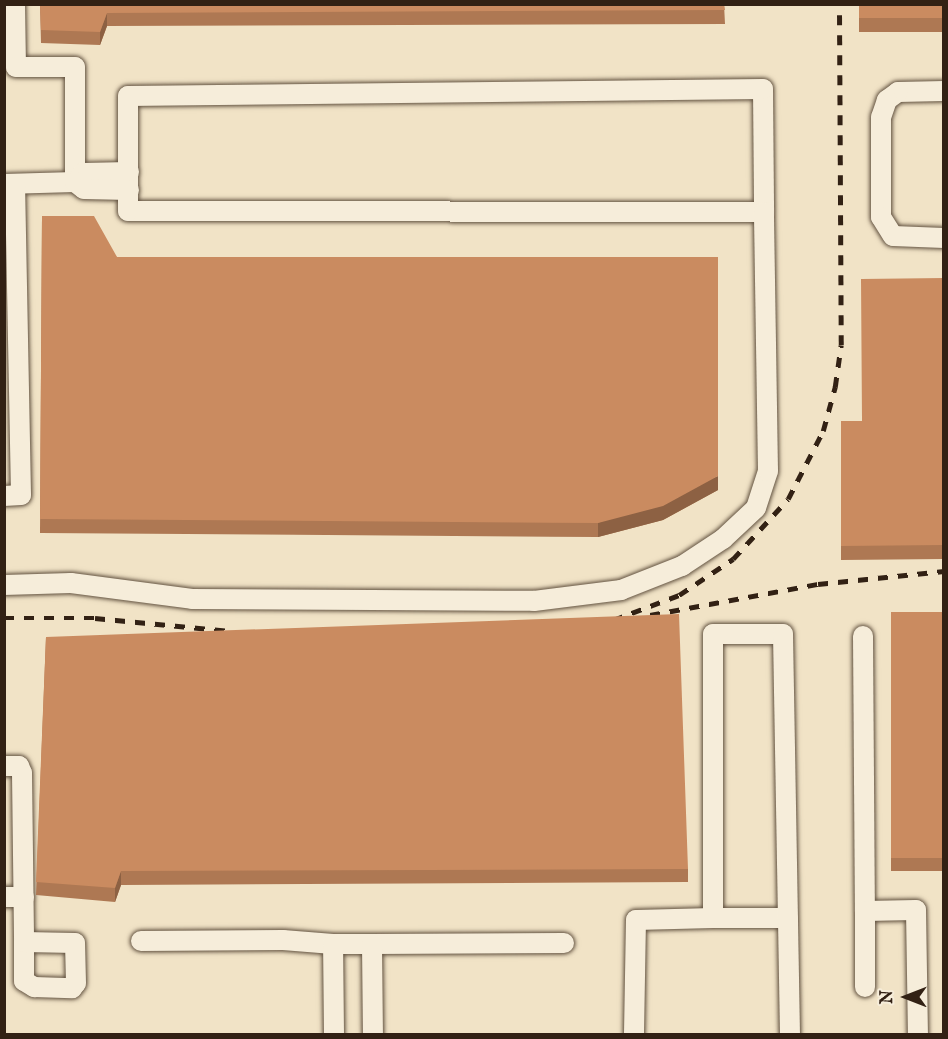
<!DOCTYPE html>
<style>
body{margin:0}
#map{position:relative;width:948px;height:1039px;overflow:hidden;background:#f1e3c6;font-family:"IM FELL English",serif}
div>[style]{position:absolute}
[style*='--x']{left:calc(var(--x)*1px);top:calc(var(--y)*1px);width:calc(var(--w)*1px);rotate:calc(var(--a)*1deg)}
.roads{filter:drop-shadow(0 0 2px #625240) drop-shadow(0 0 2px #625240)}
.minor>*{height:20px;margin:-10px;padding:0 10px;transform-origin:10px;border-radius:10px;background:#f6edda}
.rail>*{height:4.5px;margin-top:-2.25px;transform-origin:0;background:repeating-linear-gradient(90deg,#322114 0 10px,transparent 0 20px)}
.wall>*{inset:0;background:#ae7853;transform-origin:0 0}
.shaded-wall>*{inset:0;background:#8d6143}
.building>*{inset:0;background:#ca8b60;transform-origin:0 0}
span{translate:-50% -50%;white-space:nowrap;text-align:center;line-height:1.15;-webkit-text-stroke:5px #f6edda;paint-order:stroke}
.frame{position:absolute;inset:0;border:6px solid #322114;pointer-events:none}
.north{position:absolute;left:876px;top:967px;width:60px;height:60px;-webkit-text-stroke:4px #f6edda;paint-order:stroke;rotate:270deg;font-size:16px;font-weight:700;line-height:24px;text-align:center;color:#322114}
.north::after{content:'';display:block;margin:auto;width:21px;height:27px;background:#322114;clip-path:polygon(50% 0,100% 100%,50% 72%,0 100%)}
</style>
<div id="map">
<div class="roads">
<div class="minor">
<div style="--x:15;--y:4;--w:63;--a:89.1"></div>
<div style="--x:16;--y:67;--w:59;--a:0"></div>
<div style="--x:75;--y:67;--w:115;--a:90"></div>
<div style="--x:763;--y:89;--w:123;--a:89.5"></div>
<div style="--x:764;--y:212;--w:636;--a:-179.91"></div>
<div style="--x:128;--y:211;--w:115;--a:-90"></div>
<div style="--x:128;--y:96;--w:635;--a:-0.63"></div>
<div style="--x:944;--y:91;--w:46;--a:178.8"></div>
<div style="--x:898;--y:92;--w:14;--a:144"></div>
<div style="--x:887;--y:100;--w:18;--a:109"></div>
<div style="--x:881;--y:117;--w:100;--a:90"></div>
<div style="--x:881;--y:217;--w:22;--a:58"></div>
<div style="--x:893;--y:236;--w:51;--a:2.2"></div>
<div style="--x:75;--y:182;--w:12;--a:-48"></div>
<div style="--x:83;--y:173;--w:46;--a:-1.2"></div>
<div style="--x:4;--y:184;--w:71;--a:-1.6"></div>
<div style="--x:75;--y:182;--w:11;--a:38"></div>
<div style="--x:84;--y:189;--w:45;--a:1.3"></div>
<div style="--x:4;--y:496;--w:17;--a:-3"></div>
<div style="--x:21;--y:495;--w:311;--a:-91.1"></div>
<div style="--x:4;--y:585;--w:67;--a:-1.7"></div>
<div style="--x:71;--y:583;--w:122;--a:7.5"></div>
<div style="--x:192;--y:599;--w:342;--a:0.3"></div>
<div style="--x:534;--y:601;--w:88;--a:-7.2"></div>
<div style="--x:621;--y:590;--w:66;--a:-21.5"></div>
<div style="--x:682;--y:566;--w:49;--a:-33.4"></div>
<div style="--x:723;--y:539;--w:45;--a:-43.2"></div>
<div style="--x:756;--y:508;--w:39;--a:-72"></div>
<div style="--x:768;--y:471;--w:259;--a:-90.9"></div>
<div style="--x:863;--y:636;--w:275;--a:89.6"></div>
<div style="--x:865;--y:911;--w:51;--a:-1.1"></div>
<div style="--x:916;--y:910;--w:124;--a:89.1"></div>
<div style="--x:4;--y:766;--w:15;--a:0"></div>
<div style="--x:19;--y:766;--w:8;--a:67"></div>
<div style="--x:22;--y:773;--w:169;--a:89.3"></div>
<div style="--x:24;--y:942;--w:39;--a:90"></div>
<div style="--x:24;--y:981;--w:12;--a:31"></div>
<div style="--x:34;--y:987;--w:38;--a:2"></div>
<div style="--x:72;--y:988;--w:6;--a:-51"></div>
<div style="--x:76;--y:983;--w:40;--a:-91.4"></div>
<div style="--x:75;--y:943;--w:51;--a:-178.9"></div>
<div style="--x:4;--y:897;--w:20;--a:0"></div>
<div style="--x:713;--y:918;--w:75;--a:0"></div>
<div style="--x:141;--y:941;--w:142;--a:-0.4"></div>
<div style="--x:283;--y:940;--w:50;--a:4.6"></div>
<div style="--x:372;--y:944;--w:192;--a:-0.3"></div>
<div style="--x:865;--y:987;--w:76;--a:-90"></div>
<div style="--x:334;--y:1034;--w:90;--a:-90.6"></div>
<div style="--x:333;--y:944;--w:39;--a:0"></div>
<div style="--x:372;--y:944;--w:90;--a:89.4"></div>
<div style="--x:634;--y:1034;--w:114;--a:-89"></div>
<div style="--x:636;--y:920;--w:77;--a:-1.5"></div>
<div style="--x:713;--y:918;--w:284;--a:-90"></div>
<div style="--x:713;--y:634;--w:70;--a:0"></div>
<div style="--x:783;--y:634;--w:400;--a:89"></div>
</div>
</div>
<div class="rail">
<div style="--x:650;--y:615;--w:171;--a:-10.5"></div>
<div style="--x:818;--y:584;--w:127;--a:-5.9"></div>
<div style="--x:4;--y:618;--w:91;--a:0"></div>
<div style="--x:95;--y:618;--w:136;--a:5.5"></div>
<div style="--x:613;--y:620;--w:71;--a:-20.7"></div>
<div style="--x:679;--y:595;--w:65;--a:-33.7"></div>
<div style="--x:733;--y:559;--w:81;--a:-47.5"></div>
<div style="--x:788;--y:499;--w:76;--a:-62.8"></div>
<div style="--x:823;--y:431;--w:46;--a:-74.7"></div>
<div style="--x:835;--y:387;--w:42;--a:-81.9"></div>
<div style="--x:841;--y:345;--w:341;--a:-90.3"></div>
</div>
<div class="wall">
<div style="clip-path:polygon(40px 4px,724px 4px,725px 24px,107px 26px,100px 45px,41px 43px)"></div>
<div style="left:859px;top:4px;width:85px;height:28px"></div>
<div style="clip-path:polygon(42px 216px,117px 257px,718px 490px,663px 520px,598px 537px,40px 533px)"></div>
<div style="clip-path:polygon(944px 278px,944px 559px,841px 560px,841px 421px,862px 421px)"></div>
<div style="left:944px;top:612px;width:259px;height:53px;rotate:90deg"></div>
<div style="clip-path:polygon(46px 637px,688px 869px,688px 882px,121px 885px,115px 902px,36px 895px)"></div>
</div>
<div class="shaded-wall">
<div style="clip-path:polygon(107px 13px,107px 26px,100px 45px,100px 32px)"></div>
<div style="clip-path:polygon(718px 476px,718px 490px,663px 520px,598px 537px,598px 523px)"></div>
<div style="clip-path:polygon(121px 871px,121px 885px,115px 902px,115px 888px)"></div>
</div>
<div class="building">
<div style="clip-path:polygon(40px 4px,724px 4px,725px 10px,107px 13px,100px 32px,41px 30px)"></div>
<div style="left:859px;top:4px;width:85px;height:14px"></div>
<div style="clip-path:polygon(42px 216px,94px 216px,117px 257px,718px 257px,718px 476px,663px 506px,598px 523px,40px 519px)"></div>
<div style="clip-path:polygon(944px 278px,944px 545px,841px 546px,841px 421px,862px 421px,861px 279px)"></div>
<div style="left:944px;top:612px;width:246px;height:53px;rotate:90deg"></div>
<div style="clip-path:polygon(679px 614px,688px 869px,121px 871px,115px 888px,36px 882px,46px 637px)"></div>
</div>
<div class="frame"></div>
<div class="north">N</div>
</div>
